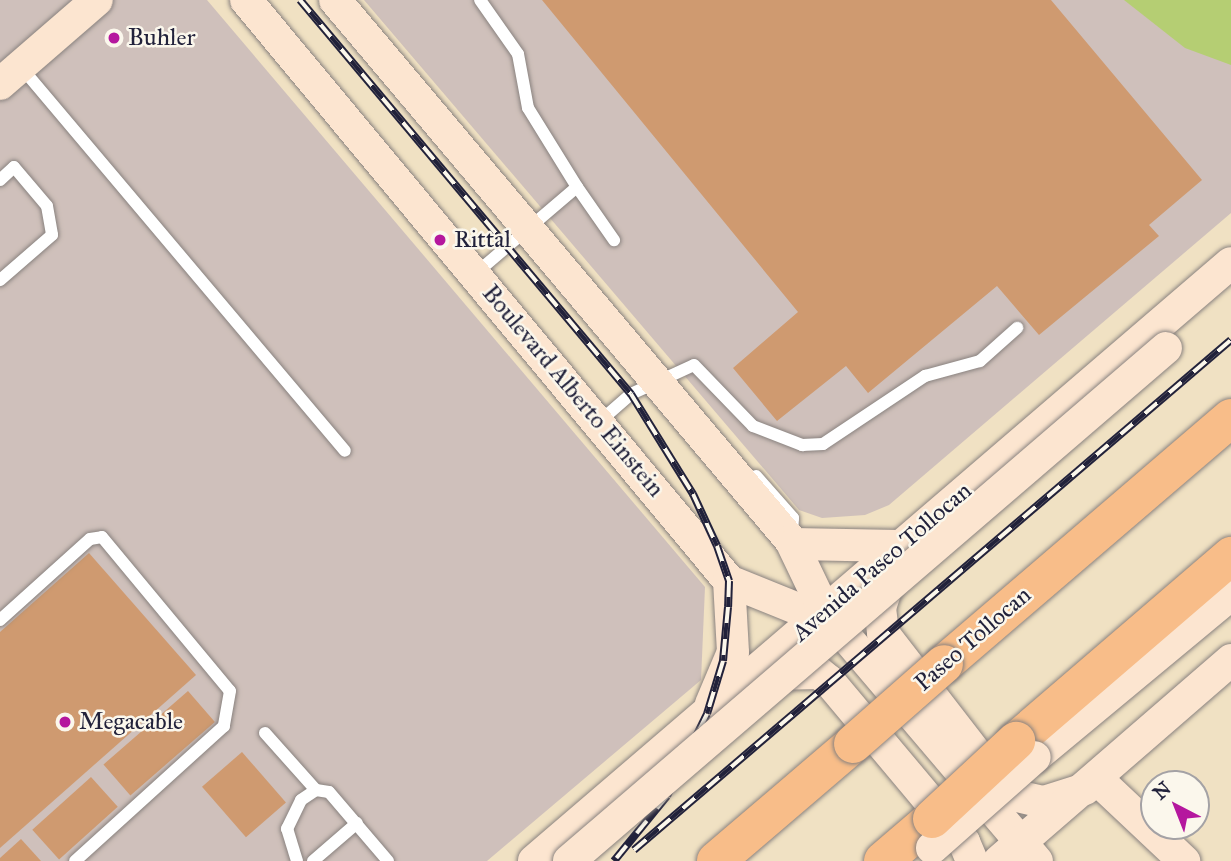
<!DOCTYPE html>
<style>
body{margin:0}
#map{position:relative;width:1231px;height:861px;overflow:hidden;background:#f0e1c3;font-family:"IM FELL Great Primer",serif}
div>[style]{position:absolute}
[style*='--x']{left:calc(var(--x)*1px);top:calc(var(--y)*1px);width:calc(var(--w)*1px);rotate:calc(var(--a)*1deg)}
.industrial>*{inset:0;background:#cfc0bb}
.green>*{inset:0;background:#b5ce73}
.building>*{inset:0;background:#cf9a70;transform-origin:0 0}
.roads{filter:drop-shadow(0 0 2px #89827f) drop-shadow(0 0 2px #89827f)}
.lane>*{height:12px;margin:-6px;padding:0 6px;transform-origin:6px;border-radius:6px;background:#fff}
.secondary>*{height:32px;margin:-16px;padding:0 16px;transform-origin:16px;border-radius:16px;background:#fce5d0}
.highway>*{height:38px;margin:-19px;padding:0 19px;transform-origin:19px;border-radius:19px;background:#f8bd89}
.rail>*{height:8px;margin-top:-4px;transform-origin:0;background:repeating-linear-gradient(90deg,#fbf7ec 0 16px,#22223b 0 32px);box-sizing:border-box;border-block:2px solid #22223b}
.bridges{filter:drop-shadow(0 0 2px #89827f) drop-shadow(0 0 2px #89827f)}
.secondary-bridge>*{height:32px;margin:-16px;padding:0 16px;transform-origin:16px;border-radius:16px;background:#fce5d0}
.highway-bridge>*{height:38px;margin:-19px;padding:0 19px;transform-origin:19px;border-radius:19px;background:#f8bd89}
.dots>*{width:19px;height:19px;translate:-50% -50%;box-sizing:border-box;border:4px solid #fbf7ec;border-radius:50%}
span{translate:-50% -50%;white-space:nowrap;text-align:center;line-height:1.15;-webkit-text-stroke:5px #fbf7ec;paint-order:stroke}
.poi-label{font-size:24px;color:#22223b}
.left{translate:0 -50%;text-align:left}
.street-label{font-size:24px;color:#22223b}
.north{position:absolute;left:1140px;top:770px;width:70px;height:70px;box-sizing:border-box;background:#fbf7ec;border:2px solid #a4a2a5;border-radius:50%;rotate:318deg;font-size:19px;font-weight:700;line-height:28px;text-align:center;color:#22223b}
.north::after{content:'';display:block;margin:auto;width:24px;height:32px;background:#b5179e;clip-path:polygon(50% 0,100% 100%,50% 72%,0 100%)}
</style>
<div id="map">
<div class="industrial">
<div style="clip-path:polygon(0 0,207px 0,705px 587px,701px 680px,487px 861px,0 861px)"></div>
<div style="clip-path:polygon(364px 0,1231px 0,1231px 213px,889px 505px,865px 515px,822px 518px,799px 510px)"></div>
</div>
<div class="green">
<div style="clip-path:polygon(1124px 0,1231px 0,1231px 65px,1185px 48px)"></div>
</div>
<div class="building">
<div style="clip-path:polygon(542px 0,1051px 0,1202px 180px,1149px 225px,1159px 236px,1039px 335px,997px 286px,868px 393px,846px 366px,777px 421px,733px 368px,798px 312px)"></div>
<div style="clip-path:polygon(89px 553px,196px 675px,0 848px,0 632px)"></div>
<div style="left:188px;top:691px;width:41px;height:112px;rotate:49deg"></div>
<div style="left:242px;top:752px;width:67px;height:53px;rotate:49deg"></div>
<div style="left:91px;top:777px;width:40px;height:79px;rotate:48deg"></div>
<div style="clip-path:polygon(21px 839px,41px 861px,0 861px,0 858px)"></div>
</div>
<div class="roads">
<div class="lane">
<div style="--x:21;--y:67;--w:502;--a:49.84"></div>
<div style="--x:0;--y:180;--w:19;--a:-43"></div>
<div style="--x:14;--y:167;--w:51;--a:49.8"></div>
<div style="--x:47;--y:206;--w:29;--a:80"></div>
<div style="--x:52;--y:235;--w:69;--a:139.1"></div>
<div style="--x:577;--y:187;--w:65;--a:55.1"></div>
<div style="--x:475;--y:274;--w:134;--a:-40.5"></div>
<div style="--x:577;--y:187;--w:93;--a:-121.8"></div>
<div style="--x:528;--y:108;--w:55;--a:-100.5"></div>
<div style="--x:518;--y:54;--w:66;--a:-125.1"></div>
<div style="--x:599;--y:422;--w:43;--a:-41.2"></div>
<div style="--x:631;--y:394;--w:69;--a:-24.7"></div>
<div style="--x:694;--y:365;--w:85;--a:46"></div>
<div style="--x:753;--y:426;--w:53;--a:21.2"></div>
<div style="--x:802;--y:445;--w:21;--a:-3"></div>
<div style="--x:823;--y:444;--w:123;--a:-33.7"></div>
<div style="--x:925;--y:376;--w:57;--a:-15.3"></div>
<div style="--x:980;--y:361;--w:50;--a:-41.7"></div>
<div style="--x:756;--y:476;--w:56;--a:48.6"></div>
<div style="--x:793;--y:518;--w:16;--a:94"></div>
<div style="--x:0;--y:620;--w:121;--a:-42"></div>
<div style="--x:90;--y:539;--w:12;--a:-9"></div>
<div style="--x:102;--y:537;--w:200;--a:50.3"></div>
<div style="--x:230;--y:691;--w:36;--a:100"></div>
<div style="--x:224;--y:726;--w:201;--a:137.8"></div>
<div style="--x:265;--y:733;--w:76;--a:48.2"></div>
<div style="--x:297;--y:861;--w:34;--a:-107"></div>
<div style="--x:287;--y:829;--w:32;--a:-64"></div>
<div style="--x:301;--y:800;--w:18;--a:-34"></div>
<div style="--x:316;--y:790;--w:13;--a:9"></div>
<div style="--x:329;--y:792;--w:91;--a:49.5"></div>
<div style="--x:313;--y:861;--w:58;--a:-40.8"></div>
</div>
<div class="secondary">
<div style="--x:246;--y:0;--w:756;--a:50.26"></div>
<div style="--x:729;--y:581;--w:96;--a:22"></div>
<div style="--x:335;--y:0;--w:708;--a:49.87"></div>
<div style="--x:791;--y:541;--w:79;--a:64.4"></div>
<div style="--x:825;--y:612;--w:327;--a:49.6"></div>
<div style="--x:0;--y:84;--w:128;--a:-40.9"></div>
<div style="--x:794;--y:544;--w:105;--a:1.1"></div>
<div style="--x:891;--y:574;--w:36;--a:108"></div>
<div style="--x:880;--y:608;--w:25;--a:83"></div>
<div style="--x:883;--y:633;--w:185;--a:52.3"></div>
<div style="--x:996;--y:779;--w:27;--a:39"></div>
<div style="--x:1017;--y:796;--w:28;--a:13"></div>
<div style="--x:1044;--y:802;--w:43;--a:-17.6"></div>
<div style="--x:771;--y:674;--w:48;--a:-1.2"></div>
<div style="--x:819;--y:673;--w:13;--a:39"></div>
<div style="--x:829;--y:681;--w:210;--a:50"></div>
<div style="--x:964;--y:842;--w:21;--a:67"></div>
<div style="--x:711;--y:704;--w:56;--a:-67.1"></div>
<div style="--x:733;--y:652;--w:71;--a:-93.2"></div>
<div style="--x:1035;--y:757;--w:255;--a:-39.7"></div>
<div style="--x:1097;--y:779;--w:120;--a:43.3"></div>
<div style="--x:534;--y:861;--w:918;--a:-40.63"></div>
<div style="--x:999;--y:861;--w:307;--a:-40.9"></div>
</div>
<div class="highway">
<div style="--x:944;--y:664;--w:378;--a:-40.6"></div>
<div style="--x:1016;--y:741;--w:284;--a:-40.7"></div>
<div style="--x:716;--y:861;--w:180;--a:-40.5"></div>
<div style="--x:883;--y:861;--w:65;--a:-40.6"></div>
</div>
</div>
<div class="rail">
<div style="--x:300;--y:0;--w:515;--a:49.97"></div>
<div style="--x:631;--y:394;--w:118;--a:58.2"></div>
<div style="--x:693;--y:494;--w:57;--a:65.2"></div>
<div style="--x:717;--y:546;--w:37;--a:71"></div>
<div style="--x:729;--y:581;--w:26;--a:92"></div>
<div style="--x:728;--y:607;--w:54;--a:95.3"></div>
<div style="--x:723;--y:661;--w:55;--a:106.8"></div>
<div style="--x:707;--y:714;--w:91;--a:116"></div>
<div style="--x:667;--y:796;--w:84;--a:129.2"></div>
<div style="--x:634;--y:850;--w:785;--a:-40.51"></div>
</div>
<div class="bridges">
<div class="secondary-bridge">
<div style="--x:932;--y:848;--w:137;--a:-41.5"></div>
<div style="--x:569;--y:861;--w:787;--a:-40.67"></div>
</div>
<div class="highway-bridge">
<div style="--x:853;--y:744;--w:121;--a:-41.3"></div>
<div style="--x:932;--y:819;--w:115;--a:-42.9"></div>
</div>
</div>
<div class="dots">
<div style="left:114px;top:38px;background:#b5179e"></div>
<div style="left:440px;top:240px;background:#b5179e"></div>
<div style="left:65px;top:722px;background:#b5179e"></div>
</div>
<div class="poi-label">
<span class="left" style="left:128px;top:38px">Buhler</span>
<span class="left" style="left:454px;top:240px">Rittal</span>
<span class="left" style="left:79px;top:722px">Megacable</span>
</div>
<div class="street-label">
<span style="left:573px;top:391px;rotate:50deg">Boulevard Alberto Einstein</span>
<span style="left:882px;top:562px;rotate:-41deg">Avenida Paseo Tollocan</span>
<span style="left:973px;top:639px;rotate:-41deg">Paseo Tollocan</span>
</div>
<div class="north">N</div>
</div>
